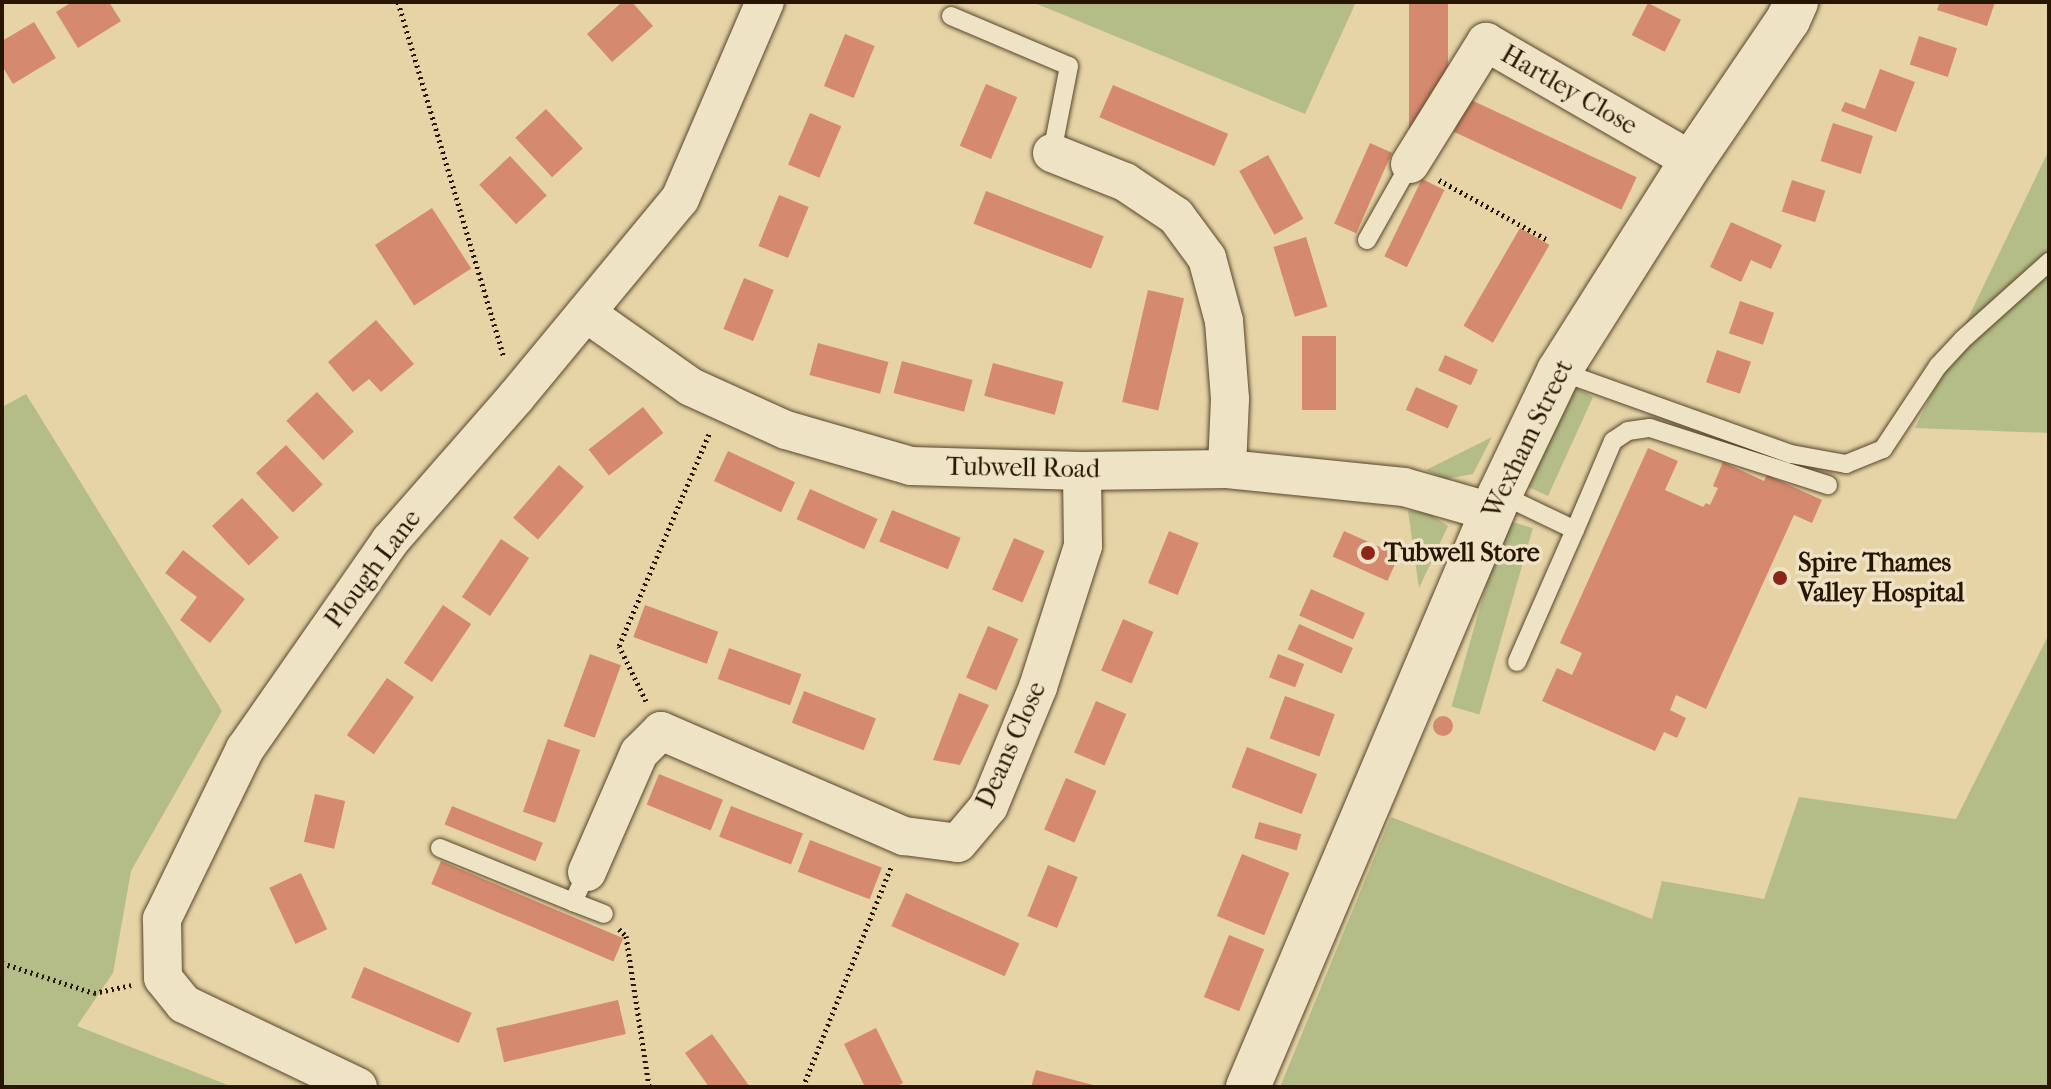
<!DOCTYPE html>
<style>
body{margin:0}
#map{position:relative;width:2051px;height:1089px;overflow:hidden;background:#e6d4a7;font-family:"IM FELL French Canon",serif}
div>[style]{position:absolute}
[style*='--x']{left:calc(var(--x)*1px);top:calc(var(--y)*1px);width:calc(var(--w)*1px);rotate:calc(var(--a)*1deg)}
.green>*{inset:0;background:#b4bd88;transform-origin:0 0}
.building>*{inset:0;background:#d5896e;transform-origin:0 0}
.round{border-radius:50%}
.path>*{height:5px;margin-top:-2.5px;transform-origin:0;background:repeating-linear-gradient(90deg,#281600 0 2px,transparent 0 6px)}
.roads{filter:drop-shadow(0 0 2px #58462a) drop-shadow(0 0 2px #58462a)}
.lane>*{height:18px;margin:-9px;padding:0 9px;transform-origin:9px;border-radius:9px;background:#efe3c6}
.street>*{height:38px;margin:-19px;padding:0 19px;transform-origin:19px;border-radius:19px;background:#efe3c6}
.secondary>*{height:44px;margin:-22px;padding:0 22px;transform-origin:22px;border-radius:22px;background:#efe3c6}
.dots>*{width:22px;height:22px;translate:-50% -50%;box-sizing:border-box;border:4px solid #efe3c6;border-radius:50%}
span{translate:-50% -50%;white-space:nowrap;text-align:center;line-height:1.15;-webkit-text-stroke:7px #efe3c6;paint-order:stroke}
.street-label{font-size:26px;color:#281600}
.poi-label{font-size:26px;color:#281600;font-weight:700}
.left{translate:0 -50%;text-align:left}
.frame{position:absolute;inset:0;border:4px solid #281600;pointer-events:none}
</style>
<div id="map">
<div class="green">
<div style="clip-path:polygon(1032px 2px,1356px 2px,1305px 114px)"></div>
<div style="clip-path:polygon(2049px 150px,2049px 433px,1915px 428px)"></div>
<div style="clip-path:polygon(1566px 383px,1593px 397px,1548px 496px,1528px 487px,1523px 469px)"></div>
<div style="clip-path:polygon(26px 394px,222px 711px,131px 871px,113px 973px,77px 1026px,233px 1087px,2px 1087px,2px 407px)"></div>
<div style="clip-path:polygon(1492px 437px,1473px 474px,1446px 479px,1426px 470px)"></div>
<div style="clip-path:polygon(1408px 511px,1427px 512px,1448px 526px,1419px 588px)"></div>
<div style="left:1505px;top:520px;width:29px;height:194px;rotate:16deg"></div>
<div style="clip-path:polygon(2049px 634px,2049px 1087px,1280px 1087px,1391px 817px,1652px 919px,1662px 881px,1764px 899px,1799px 797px,1956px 819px)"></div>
</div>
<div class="building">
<div style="clip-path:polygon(72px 2px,109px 2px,121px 21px,78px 48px,56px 12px)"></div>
<div style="clip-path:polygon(622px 2px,632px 2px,653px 26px,612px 62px,587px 34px)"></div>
<div style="left:1409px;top:2px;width:39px;height:131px"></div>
<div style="clip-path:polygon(1940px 2px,1995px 2px,1987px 26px,1937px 10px)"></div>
<div style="left:1648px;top:3px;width:37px;height:36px;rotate:27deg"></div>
<div style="clip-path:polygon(34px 22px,56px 58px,13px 84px,2px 66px,2px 41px)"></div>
<div style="left:845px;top:34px;width:32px;height:56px;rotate:22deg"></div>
<div style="left:1919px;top:36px;width:40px;height:30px;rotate:18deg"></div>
<div style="clip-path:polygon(1880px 69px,1915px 82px,1896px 132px,1841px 111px,1845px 102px,1865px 109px)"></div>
<div style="left:986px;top:84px;width:34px;height:67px;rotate:23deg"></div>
<div style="left:1113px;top:85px;width:125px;height:35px;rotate:23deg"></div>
<div style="left:1469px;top:99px;width:185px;height:36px;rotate:25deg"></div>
<div style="left:546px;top:109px;width:54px;height:42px;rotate:47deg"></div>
<div style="left:810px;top:113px;width:34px;height:56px;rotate:23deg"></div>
<div style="left:1833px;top:123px;width:42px;height:40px;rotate:18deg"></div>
<div style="left:1370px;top:143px;width:24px;height:88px;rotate:24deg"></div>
<div style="left:1268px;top:155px;width:73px;height:33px;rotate:61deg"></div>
<div style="left:510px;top:156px;width:54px;height:42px;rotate:47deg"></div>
<div style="left:1422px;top:179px;width:25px;height:86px;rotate:26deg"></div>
<div style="left:1792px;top:180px;width:35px;height:33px;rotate:18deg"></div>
<div style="left:986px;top:191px;width:126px;height:35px;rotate:21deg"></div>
<div style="left:779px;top:195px;width:32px;height:55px;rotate:22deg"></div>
<div style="left:432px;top:208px;width:72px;height:68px;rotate:57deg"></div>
<div style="clip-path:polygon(1731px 222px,1782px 245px,1771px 269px,1751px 260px,1741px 282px,1710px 267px)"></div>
<div style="left:1520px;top:228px;width:34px;height:113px;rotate:30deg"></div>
<div style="left:1306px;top:237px;width:73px;height:34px;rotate:73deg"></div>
<div style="left:744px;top:278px;width:32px;height:55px;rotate:22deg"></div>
<div style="left:1148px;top:290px;width:37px;height:115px;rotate:13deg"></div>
<div style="left:1740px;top:301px;width:36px;height:34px;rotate:19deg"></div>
<div style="clip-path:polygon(376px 320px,414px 364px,381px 392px,369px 379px,353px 392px,328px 362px)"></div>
<div style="left:1336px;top:336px;width:74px;height:34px;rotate:90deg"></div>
<div style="left:818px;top:343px;width:73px;height:33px;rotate:15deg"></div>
<div style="left:1717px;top:350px;width:36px;height:34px;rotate:19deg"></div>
<div style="left:1445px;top:355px;width:36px;height:17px;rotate:24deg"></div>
<div style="left:902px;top:361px;width:73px;height:33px;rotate:15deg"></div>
<div style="left:993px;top:363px;width:73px;height:34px;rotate:15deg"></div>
<div style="left:1416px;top:387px;width:46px;height:25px;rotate:24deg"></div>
<div style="left:317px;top:392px;width:54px;height:42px;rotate:47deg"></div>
<div style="left:643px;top:407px;width:33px;height:69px;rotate:52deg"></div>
<div style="left:286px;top:445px;width:54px;height:41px;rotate:47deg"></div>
<div style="clip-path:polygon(1648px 448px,1678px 461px,1665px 490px,1703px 507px,1706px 503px,1710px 505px,1718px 488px,1713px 486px,1723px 462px,1764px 481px,1767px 475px,1822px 500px,1812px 523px,1794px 515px,1706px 709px,1676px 695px,1670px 710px,1686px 718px,1677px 738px,1664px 732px,1655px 751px,1542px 701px,1557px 668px,1572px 675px,1582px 653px,1560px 643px)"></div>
<div style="left:728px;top:451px;width:74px;height:33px;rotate:25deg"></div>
<div style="left:559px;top:465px;width:33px;height:70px;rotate:41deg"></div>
<div style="left:810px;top:489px;width:74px;height:33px;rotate:24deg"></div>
<div style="left:242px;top:498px;width:54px;height:41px;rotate:47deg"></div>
<div style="left:892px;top:510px;width:74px;height:34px;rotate:22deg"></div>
<div style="left:1169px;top:531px;width:32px;height:56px;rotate:22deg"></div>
<div style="left:1344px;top:531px;width:60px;height:28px;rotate:24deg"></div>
<div style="left:1014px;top:538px;width:33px;height:56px;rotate:23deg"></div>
<div style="left:501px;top:539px;width:34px;height:70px;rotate:34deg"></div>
<div style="clip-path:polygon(183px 550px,245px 599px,210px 643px,180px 620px,197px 597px,165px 573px)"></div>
<div style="left:1311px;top:589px;width:59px;height:29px;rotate:24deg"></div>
<div style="left:443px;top:605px;width:34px;height:70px;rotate:34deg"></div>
<div style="left:645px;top:605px;width:78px;height:34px;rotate:20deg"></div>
<div style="left:1123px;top:619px;width:33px;height:56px;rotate:23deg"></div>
<div style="left:1299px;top:624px;width:59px;height:28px;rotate:24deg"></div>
<div style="left:988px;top:626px;width:33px;height:56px;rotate:23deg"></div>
<div style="left:729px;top:648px;width:77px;height:33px;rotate:20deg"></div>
<div style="left:590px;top:654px;width:33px;height:77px;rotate:20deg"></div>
<div style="left:1278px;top:654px;width:28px;height:25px;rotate:21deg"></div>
<div style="left:387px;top:678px;width:33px;height:70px;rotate:35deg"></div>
<div style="left:804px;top:691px;width:77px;height:34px;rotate:21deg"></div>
<div style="clip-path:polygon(959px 693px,989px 705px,960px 765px,933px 760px)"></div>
<div style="left:1285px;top:696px;width:53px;height:45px;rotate:20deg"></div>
<div style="left:1096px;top:701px;width:33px;height:56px;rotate:23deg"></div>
<div class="round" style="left:1433px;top:716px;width:20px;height:20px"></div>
<div style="left:548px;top:739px;width:34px;height:77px;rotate:19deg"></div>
<div style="left:1247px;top:747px;width:75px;height:43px;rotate:21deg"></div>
<div style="left:659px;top:774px;width:69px;height:33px;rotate:22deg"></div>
<div style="left:1066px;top:778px;width:33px;height:56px;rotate:23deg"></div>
<div style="left:315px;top:794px;width:31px;height:49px;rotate:13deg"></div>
<div style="left:452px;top:806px;width:98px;height:20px;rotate:22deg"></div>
<div style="left:731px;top:806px;width:77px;height:33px;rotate:21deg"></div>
<div style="left:1259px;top:822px;width:44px;height:17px;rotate:16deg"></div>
<div style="left:810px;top:840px;width:77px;height:34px;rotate:21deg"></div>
<div style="left:1242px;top:854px;width:51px;height:67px;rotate:22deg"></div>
<div style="left:441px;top:861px;width:198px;height:25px;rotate:23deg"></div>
<div style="left:1048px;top:865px;width:32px;height:55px;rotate:22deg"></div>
<div style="left:301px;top:873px;width:62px;height:35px;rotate:65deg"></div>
<div style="left:906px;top:893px;width:124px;height:36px;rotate:24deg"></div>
<div style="left:1229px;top:935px;width:38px;height:67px;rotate:22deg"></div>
<div style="left:364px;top:967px;width:117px;height:33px;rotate:23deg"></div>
<div style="left:618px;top:1000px;width:35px;height:125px;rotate:77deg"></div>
<div style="clip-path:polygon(876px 1028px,903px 1083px,895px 1087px,865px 1087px,844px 1044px)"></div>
<div style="clip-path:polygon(712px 1034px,750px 1087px,709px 1087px,685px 1053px)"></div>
<div style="clip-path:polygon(1036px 1070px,1097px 1086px,1097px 1087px,1031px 1087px)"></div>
</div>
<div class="path">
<div style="--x:398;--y:2;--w:371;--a:73.4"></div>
<div style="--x:1439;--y:180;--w:122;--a:28.9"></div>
<div style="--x:646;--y:701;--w:61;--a:-116.1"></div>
<div style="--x:619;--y:646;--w:233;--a:-67"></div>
<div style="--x:619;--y:929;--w:10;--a:45"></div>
<div style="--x:626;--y:936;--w:153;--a:81.3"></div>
<div style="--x:2;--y:963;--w:97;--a:18.1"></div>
<div style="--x:94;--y:993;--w:38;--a:-12"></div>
<div style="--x:803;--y:1087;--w:239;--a:-68.2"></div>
</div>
<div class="roads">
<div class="lane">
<div style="--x:951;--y:16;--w:128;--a:23"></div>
<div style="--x:1069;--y:66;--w:89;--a:101.1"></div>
<div style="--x:1367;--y:240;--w:87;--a:-60.5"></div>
<div style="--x:1559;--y:371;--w:246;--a:19.7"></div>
<div style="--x:1791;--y:454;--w:56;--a:10.3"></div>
<div style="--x:1846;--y:464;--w:40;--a:-22"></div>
<div style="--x:1883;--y:449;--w:100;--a:-56.5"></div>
<div style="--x:1938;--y:366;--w:35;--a:-47"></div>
<div style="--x:1962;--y:340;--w:117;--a:-41.9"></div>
<div style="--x:1500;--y:494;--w:83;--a:25.6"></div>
<div style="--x:1575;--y:530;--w:97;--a:-66.9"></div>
<div style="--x:1613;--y:441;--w:18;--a:-34"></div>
<div style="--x:1628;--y:431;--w:22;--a:-8"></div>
<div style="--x:1650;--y:428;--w:187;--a:17.8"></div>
<div style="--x:1517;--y:662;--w:144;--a:-66.3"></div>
<div style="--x:440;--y:848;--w:144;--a:22.1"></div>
<div style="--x:573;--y:902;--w:33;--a:-65"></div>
<div style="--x:573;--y:902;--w:33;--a:21"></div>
</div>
<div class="street">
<div style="--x:1052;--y:153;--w:79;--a:21.7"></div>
<div style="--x:1125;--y:182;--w:61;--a:33.7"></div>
<div style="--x:1176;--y:216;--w:52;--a:53.6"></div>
<div style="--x:1207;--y:258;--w:65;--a:74.9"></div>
<div style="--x:1224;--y:321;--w:78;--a:85.6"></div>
<div style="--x:1230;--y:399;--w:70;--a:92.5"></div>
<div style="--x:1410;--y:164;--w:144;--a:-58.1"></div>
<div style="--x:1486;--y:42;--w:238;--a:30"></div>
<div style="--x:586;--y:313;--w:128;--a:35.2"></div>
<div style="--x:691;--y:387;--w:104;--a:24.4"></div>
<div style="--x:786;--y:430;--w:130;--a:16.1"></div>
<div style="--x:911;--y:466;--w:171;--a:1.7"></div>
<div style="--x:1082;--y:471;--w:145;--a:-0.8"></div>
<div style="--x:1227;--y:469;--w:178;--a:5.8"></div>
<div style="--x:1404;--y:487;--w:91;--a:15.9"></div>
<div style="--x:587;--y:872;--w:130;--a:-66.4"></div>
<div style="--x:639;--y:753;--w:31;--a:-45"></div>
<div style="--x:661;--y:731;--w:265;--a:23.4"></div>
<div style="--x:904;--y:836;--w:54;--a:7.4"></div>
<div style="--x:958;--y:843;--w:48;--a:-50"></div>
<div style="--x:989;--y:806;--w:129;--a:-67.6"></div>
<div style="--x:1038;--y:687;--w:148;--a:-72.3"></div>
<div style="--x:1083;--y:546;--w:75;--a:-90.8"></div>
<div style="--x:358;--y:1087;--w:193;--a:-154.5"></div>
<div style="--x:184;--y:1004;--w:33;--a:-129"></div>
<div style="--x:163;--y:978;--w:59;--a:-91"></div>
<div style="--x:162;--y:919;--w:189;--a:-64"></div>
<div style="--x:245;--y:749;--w:254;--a:-55.1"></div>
<div style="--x:390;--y:541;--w:191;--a:-48.8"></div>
<div style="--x:516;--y:397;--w:257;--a:-50.4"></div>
<div style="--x:680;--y:199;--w:215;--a:-66.7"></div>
</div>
<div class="secondary">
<div style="--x:1248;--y:1087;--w:644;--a:-66.98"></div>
<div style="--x:1500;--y:494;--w:136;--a:-64.4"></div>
<div style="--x:1559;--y:371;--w:249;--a:-57.7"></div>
<div style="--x:1692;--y:161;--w:171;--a:-55.8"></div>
<div style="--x:1788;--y:20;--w:20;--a:-66"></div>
</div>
</div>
<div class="dots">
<div style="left:1368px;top:553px;background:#8f2418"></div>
<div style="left:1780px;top:578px;background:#8f2418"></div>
</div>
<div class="street-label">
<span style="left:1569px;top:90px;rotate:30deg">Hartley Close</span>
<span style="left:1528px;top:439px;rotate:-64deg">Wexham Street</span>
<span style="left:1023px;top:468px;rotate:1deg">Tubwell Road</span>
<span style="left:373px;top:569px;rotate:-53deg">Plough Lane</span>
<span style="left:1011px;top:745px;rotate:-66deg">Deans Close</span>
</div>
<div class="poi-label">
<span class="left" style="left:1384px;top:553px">Tubwell Store</span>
<span class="left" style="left:1798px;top:578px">Spire Thames<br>Valley Hospital</span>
</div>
<div class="frame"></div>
</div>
